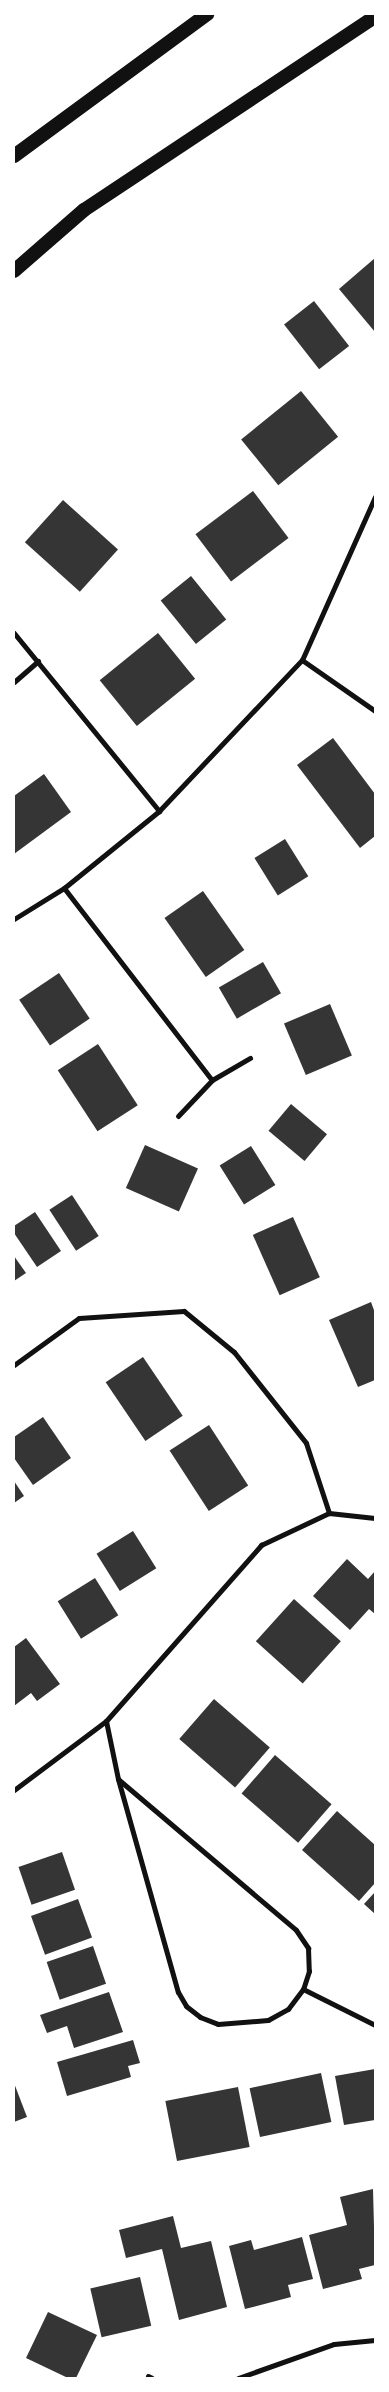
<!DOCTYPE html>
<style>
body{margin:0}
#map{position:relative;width:389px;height:2392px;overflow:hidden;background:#fff;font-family:"Libre Baskerville",serif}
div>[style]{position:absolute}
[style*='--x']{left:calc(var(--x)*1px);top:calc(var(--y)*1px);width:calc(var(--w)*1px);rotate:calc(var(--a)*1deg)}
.building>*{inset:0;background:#353535;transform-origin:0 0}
.minor>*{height:5px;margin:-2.5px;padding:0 2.5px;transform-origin:2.5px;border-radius:2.5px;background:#111}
.trunk>*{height:14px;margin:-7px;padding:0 7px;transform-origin:7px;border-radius:7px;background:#111}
span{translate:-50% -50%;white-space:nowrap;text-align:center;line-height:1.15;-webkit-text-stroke:5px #fff;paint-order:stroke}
.frame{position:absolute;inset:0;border:15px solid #fff;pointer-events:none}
</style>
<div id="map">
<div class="building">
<div style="clip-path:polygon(375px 258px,375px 332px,339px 289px)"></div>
<div style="left:314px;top:301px;width:57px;height:38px;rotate:52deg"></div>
<div style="left:301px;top:391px;width:59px;height:77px;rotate:51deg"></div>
<div style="left:253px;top:491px;width:59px;height:72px;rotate:53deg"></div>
<div style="left:63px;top:500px;width:74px;height:57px;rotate:42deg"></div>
<div style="left:191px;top:576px;width:56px;height:39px;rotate:51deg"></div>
<div style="left:158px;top:633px;width:59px;height:75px;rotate:51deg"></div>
<div style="clip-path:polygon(333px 738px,375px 794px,375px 836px,360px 848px,297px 765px)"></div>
<div style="clip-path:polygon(44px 774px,71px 812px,14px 854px,14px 796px)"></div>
<div style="left:285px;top:839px;width:44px;height:36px;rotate:58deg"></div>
<div style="left:203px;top:891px;width:72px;height:47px;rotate:55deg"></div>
<div style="left:263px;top:962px;width:36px;height:51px;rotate:60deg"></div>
<div style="left:59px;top:973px;width:55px;height:48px;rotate:56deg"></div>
<div style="left:330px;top:1004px;width:56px;height:50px;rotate:67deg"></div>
<div style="left:98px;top:1044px;width:73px;height:48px;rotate:57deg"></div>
<div style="left:291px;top:1104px;width:47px;height:35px;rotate:40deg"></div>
<div style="left:145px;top:1145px;width:58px;height:47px;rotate:24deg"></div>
<div style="left:251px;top:1146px;width:46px;height:37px;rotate:58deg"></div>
<div style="left:72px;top:1195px;width:49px;height:27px;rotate:57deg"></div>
<div style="clip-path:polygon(35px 1212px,61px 1251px,37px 1267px,14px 1233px,14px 1226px)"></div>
<div style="left:293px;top:1217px;width:66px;height:44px;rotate:66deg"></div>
<div style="clip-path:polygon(14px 1256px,26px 1273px,14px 1281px)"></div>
<div style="clip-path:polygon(371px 1302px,375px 1313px,375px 1380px,358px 1387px,329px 1320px)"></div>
<div style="left:143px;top:1357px;width:71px;height:45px;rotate:56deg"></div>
<div style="clip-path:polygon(43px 1417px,71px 1458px,33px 1485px,14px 1458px,14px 1437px)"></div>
<div style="left:209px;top:1425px;width:72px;height:47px;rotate:57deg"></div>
<div style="clip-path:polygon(14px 1481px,24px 1496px,14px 1503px)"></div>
<div style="left:133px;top:1531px;width:44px;height:43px;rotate:58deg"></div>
<div style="clip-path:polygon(347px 1559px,368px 1579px,375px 1571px,375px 1614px,369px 1609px,350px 1630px,313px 1596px)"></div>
<div style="left:95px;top:1578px;width:44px;height:44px;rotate:58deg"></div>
<div style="left:294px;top:1599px;width:63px;height:57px;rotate:42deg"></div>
<div style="clip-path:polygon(26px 1638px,60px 1684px,37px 1701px,31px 1693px,14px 1706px,14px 1647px)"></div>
<div style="left:214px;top:1699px;width:74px;height:53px;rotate:41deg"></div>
<div style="left:275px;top:1755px;width:75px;height:51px;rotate:41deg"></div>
<div style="clip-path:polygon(337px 1811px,375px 1845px,375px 1883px,359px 1901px,302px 1850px)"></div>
<div style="left:62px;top:1852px;width:40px;height:46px;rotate:71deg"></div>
<div style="clip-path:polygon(375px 1892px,375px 1914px,364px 1904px)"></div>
<div style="left:78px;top:1899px;width:41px;height:50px;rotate:70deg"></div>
<div style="left:93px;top:1946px;width:40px;height:49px;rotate:71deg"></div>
<div style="clip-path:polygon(109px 1992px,123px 2032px,74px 2048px,67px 2026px,47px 2033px,40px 2015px)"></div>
<div style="clip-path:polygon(133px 2040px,140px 2063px,128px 2066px,131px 2077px,67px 2096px,57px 2062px)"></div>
<div style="clip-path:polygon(375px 2069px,375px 2120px,344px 2125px,335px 2076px)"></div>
<div style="left:321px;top:2073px;width:50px;height:73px;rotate:78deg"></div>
<div style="clip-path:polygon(14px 2083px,27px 2117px,14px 2122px)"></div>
<div style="left:238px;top:2087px;width:61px;height:74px;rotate:79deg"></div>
<div style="clip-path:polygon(373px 2189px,375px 2265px,359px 2269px,362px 2279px,323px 2289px,309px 2235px,347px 2225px,340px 2197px)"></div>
<div style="clip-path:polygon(173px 2216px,181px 2248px,211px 2241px,227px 2307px,179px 2320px,162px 2249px,126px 2258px,119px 2230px)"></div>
<div style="clip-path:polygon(302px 2237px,313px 2279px,288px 2285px,291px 2297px,245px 2309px,229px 2246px,251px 2240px,254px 2250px)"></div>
<div style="left:140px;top:2277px;width:50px;height:51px;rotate:77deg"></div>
<div style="clip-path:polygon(48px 2312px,97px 2335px,76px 2378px,68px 2378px,26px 2358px)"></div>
</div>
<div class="minor">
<div style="--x:14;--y:633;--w:230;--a:50.8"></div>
<div style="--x:302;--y:660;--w:89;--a:34.9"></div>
<div style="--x:14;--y:682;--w:32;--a:-41"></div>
<div style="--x:64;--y:888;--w:242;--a:52.4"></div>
<div style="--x:14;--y:919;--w:59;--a:-31.8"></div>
<div style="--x:64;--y:888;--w:122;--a:-39"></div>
<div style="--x:159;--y:811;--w:208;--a:-46.6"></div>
<div style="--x:302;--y:660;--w:179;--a:-65.9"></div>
<div style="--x:178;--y:1116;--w:50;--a:-46.6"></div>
<div style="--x:212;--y:1080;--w:44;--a:-30.1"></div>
<div style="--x:14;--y:1365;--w:80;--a:-35.9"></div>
<div style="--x:79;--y:1318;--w:105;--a:-3.8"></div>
<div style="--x:184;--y:1311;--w:65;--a:39.4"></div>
<div style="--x:234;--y:1352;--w:116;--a:51.6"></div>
<div style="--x:306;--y:1443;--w:74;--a:71.8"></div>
<div style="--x:106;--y:1721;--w:59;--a:78.3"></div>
<div style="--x:118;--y:1779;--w:233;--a:40.3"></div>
<div style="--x:296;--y:1930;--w:22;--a:56"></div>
<div style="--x:308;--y:1948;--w:23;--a:88"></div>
<div style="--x:309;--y:1971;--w:19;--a:108"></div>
<div style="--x:303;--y:1989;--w:80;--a:26.6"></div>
<div style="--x:118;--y:1779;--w:221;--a:74.3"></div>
<div style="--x:178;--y:1992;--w:16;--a:60"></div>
<div style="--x:186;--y:2006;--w:18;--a:38"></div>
<div style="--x:200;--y:2017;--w:19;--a:21"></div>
<div style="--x:218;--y:2024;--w:50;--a:-4.6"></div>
<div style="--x:268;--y:2020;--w:23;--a:-29"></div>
<div style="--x:288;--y:2009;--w:25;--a:-53"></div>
<div style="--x:14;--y:1790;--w:115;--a:-36.9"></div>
<div style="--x:106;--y:1721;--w:235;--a:-48.6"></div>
<div style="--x:261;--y:1545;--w:75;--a:-25.2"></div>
<div style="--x:329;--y:1513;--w:46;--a:6.2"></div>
<div style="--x:148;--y:2376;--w:4;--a:27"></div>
<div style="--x:238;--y:2378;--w:102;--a:-19.5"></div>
<div style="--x:334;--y:2344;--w:41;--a:-5.6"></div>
</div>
<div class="trunk">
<div style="--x:14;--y:156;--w:240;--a:-36.3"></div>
<div style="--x:14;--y:271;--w:93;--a:-41.1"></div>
<div style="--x:84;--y:210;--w:349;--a:-33.6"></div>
</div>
<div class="frame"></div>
</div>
